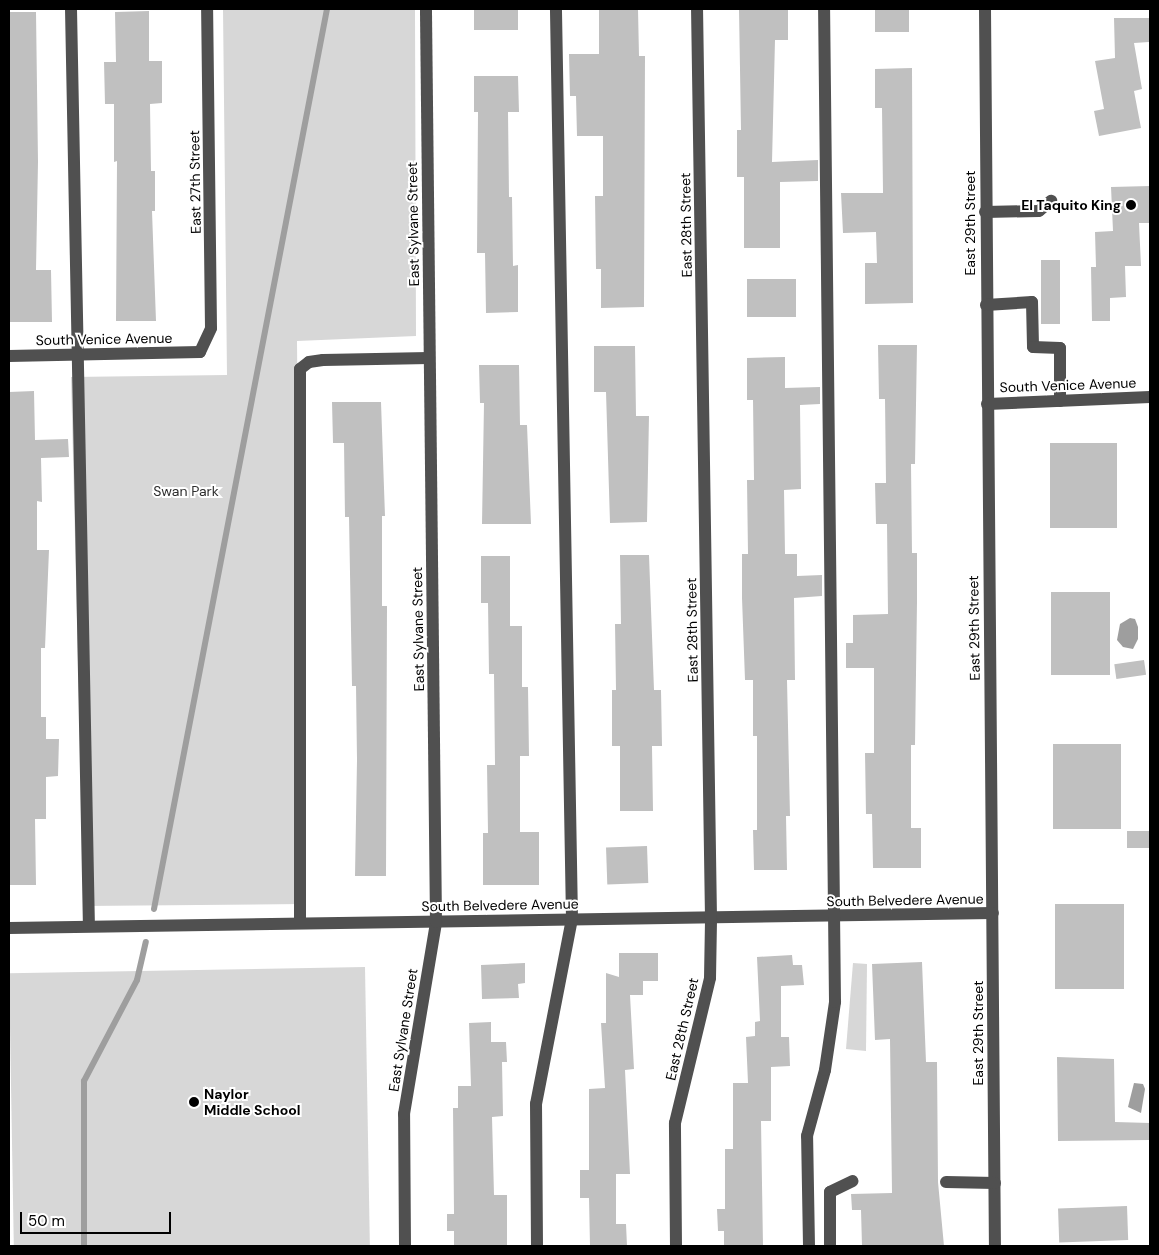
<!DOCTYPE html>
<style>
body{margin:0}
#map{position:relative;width:1159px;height:1255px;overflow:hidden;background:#fff;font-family:"DM Sans",sans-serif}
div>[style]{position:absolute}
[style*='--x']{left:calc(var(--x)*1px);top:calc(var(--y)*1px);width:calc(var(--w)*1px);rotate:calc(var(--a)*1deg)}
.green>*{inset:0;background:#d7d7d7;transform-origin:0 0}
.water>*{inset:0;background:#9e9e9e}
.stream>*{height:6px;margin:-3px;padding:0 3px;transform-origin:3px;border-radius:3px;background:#9e9e9e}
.building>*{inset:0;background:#c0c0c0;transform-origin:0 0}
.minor>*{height:12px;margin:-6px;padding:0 6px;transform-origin:6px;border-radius:6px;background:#505050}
.dots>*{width:14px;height:14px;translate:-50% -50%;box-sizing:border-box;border:2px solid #fff;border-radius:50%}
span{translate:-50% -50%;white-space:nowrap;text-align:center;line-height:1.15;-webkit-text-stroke:4px #fff;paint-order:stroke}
.street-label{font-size:14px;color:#000}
.poi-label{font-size:14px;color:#000;font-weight:700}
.right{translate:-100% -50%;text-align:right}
.left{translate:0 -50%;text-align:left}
.park-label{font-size:14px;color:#2e2e2e}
.frame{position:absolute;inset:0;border:10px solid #000;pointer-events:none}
.scale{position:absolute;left:20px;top:1212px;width:151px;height:22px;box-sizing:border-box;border:2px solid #000;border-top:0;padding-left:6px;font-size:15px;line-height:18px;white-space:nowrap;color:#000;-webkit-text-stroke:4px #fff;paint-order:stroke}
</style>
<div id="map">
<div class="green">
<div style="clip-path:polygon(223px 9px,415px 9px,416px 336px,297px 341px,302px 904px,84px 906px,71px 377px,227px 375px)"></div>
<div style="clip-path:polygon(853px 963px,867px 964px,866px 1051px,846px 1049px)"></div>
<div style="left:365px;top:967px;width:279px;height:356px;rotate:89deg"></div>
</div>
<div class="water">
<div style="clip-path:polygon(1130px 618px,1135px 619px,1138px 627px,1138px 639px,1133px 649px,1123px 647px,1117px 640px,1120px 624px)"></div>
<div style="clip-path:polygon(1134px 1083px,1143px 1084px,1145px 1089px,1141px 1113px,1128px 1107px)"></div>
</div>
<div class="stream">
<div style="--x:154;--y:909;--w:916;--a:-79.12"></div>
<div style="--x:84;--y:1246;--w:165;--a:-90"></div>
<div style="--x:84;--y:1081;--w:114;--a:-62.3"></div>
<div style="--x:137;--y:980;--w:39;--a:-77"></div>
</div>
<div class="building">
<div style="left:474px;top:9px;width:44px;height:21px"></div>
<div style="clip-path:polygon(599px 9px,638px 9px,639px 56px,645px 56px,644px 307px,601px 308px,601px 269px,596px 269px,595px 196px,603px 196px,603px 136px,577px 136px,576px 96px,570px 96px,569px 54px,599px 54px)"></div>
<div style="clip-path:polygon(739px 9px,788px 9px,788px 40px,775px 40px,772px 162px,818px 160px,818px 181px,780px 182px,780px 248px,744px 248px,744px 177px,737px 177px,737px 130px,741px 130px)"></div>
<div style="left:875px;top:9px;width:34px;height:23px"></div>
<div style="clip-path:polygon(149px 11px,149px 61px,162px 61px,162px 103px,150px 104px,151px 171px,155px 171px,155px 211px,152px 211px,156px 321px,116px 321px,117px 161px,114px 162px,114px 104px,105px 104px,104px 62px,116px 62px,115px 12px)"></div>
<div style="clip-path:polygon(9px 12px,36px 12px,38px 162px,36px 270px,51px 270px,52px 322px,9px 322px)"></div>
<div style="clip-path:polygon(1114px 18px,1149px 18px,1149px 42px,1134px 43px,1142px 89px,1134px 91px,1141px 128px,1099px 136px,1094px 111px,1104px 109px,1095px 61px,1115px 58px)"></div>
<div style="clip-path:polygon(912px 68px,913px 303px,865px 304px,865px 263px,877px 263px,876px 232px,843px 233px,841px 193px,883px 193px,882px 108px,875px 108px,875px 69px)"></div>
<div style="clip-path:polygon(474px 76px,518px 76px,519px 112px,508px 112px,509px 197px,512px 197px,513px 266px,518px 265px,518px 312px,486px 313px,485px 253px,477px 253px,478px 112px,474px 112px)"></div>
<div style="clip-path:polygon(1150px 186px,1150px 223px,1139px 223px,1141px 266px,1125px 266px,1126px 297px,1110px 298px,1110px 321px,1092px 321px,1091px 267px,1096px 267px,1095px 232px,1113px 231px,1111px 187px)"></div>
<div style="left:1041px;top:260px;width:19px;height:64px"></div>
<div style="left:747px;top:279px;width:49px;height:38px"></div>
<div style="clip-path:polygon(878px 345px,917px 345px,915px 464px,911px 464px,912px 553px,917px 553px,917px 602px,915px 745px,911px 745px,911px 828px,921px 828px,921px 868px,873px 868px,872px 814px,866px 814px,865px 753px,874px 753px,874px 668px,846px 668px,846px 643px,853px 643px,853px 615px,888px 614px,887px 524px,876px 524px,875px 483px,886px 483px,885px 399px,879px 399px)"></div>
<div style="clip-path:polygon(594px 346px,635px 346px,636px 416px,649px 416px,647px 522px,610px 523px,606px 392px,594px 392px)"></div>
<div style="clip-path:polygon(785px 357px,785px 388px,820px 387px,820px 404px,800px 405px,801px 489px,784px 490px,785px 554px,797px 554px,797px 576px,822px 575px,822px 596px,794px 598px,795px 680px,787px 680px,790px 816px,786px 816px,787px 870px,754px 870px,753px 830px,757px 830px,757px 736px,753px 736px,753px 680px,745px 680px,742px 598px,742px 554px,748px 554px,747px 480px,754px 480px,753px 400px,747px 400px,747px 358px)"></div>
<div style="clip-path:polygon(479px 365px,519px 365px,520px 425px,527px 425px,531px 524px,482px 524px,484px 403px,480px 403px)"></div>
<div style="clip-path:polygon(34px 391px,35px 440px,68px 439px,69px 457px,41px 458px,42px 502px,37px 501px,37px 550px,49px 550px,45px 648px,41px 648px,41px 717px,46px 717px,46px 739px,59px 739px,58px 776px,46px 777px,46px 819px,35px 819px,36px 885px,9px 885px,9px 392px)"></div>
<div style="clip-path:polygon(332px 402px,381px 402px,385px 516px,382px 516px,382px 606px,387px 606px,386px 876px,355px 876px,357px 760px,356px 686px,352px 686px,349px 517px,345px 517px,344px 443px,333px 443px)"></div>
<div style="left:1050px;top:443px;width:67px;height:85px"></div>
<div style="clip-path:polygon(620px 555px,649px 555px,654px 690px,661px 690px,662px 746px,652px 746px,653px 811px,620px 811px,620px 746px,612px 746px,612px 690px,616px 690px,615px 624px,621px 624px)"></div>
<div style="clip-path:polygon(481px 556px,510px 556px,510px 626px,522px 626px,522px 687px,528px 687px,529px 756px,520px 756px,520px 832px,539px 832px,539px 885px,483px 885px,483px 833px,488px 833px,487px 765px,495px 765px,494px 674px,489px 674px,488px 603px,481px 603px)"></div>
<div style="left:1110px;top:592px;width:83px;height:59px;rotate:90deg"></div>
<div style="left:1144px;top:660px;width:15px;height:30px;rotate:82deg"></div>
<div style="left:1053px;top:744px;width:68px;height:85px"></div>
<div style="left:1127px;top:831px;width:23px;height:17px"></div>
<div style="left:647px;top:846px;width:37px;height:41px;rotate:88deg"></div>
<div style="left:1124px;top:904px;width:85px;height:69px;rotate:90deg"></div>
<div style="clip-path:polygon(619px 953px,658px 953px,658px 981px,643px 981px,643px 995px,630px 995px,634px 1069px,625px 1070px,630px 1174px,616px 1174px,616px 1224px,626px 1224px,627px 1246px,590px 1246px,589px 1198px,580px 1198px,580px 1170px,589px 1170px,589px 1089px,605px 1088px,601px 1023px,606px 1023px,606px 973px,619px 977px)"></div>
<div style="clip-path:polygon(792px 955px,793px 965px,802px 965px,804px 985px,781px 986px,781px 1037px,789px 1037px,790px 1066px,771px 1067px,771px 1121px,761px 1121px,763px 1246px,724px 1246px,724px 1231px,718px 1231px,717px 1209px,725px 1209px,725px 1149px,733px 1149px,733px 1083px,748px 1083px,746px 1037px,755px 1036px,755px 1022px,760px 1021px,757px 957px)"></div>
<div style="clip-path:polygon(922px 962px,926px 1062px,937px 1062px,938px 1182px,944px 1246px,862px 1246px,861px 1210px,852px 1210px,851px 1194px,892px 1193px,890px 1039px,875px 1040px,872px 964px)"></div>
<div style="clip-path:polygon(525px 963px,525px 983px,518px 984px,519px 998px,482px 999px,481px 965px)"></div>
<div style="clip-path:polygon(491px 1022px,491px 1042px,506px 1042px,507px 1062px,502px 1062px,503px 1116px,492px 1117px,494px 1195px,507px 1195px,507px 1246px,454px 1246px,454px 1231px,447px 1231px,447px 1214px,454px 1214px,453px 1108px,458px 1108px,458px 1086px,471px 1086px,469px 1023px)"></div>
<div style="clip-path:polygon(1057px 1057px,1114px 1059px,1115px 1122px,1150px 1123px,1150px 1140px,1058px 1141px)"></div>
<div style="left:1127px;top:1206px;width:34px;height:69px;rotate:88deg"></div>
</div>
<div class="minor">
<div style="--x:71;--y:9;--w:917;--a:88.88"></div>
<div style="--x:985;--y:9;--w:1237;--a:89.54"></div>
<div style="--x:985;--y:212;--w:54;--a:-1.1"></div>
<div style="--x:1039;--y:211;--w:16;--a:-40"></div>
<div style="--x:986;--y:305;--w:46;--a:-3.7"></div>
<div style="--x:1032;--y:302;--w:45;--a:88.7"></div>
<div style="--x:1033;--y:347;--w:27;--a:2"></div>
<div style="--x:1060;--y:348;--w:53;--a:90"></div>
<div style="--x:9;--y:356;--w:191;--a:-1.2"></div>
<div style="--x:200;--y:352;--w:26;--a:-65"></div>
<div style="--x:211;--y:328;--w:319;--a:-90.7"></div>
<div style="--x:987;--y:404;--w:163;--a:-2.5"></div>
<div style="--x:300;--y:923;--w:554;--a:-90"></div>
<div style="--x:300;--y:369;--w:11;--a:-38"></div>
<div style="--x:309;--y:362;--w:14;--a:-8"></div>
<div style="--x:323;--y:360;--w:106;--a:-1.1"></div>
<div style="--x:9;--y:928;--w:984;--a:-0.87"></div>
<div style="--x:946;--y:1182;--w:49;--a:1.2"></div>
<div style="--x:405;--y:1246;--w:132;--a:-90.4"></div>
<div style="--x:404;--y:1114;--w:195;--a:-80.5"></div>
<div style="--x:436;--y:922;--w:913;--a:-90.63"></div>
<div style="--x:537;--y:1246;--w:142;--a:-90.4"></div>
<div style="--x:536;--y:1104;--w:188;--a:-79"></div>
<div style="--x:572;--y:919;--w:910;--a:-91.01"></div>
<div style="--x:676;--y:1246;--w:123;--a:-90.5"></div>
<div style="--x:675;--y:1123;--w:149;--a:-76.4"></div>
<div style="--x:710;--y:978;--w:60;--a:-89"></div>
<div style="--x:711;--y:918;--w:909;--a:-90.88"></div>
<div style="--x:809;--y:1246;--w:110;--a:-91"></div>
<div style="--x:807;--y:1136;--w:68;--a:-74.7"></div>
<div style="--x:825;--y:1070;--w:69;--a:-81.6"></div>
<div style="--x:835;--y:1002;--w:993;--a:-90.63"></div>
<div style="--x:830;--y:1246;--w:54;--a:-90"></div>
<div style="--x:830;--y:1192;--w:25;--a:-26"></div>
</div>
<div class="dots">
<div style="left:1131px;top:205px;background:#000"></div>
<div style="left:194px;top:1102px;background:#000"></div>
</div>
<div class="street-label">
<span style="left:195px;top:182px;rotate:-91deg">East 27th Street</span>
<span style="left:970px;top:223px;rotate:-90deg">East 29th Street</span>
<span style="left:413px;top:224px;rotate:-91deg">East Sylvane Street</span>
<span style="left:686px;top:225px;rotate:-91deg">East 28th Street</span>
<span style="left:104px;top:339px;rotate:-1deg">South Venice Avenue</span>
<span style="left:1068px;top:385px;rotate:-2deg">South Venice Avenue</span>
<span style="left:974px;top:628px;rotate:-91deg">East 29th Street</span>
<span style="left:418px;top:629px;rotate:-91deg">East Sylvane Street</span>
<span style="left:692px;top:630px;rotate:-91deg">East 28th Street</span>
<span style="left:905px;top:900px;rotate:-1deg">South Belvedere Avenue</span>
<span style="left:500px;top:905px;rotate:-1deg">South Belvedere Avenue</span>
<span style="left:682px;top:1029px;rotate:-77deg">East 28th Street</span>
<span style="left:403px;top:1030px;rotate:-81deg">East Sylvane Street</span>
<span style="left:978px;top:1033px;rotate:-90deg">East 29th Street</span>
</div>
<div class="poi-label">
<span class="right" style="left:1121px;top:205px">El Taquito King</span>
<span class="left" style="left:204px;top:1102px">Naylor<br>Middle School</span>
</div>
<div class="park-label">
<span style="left:186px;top:491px">Swan Park</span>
</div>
<div class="frame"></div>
<div class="scale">50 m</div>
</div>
